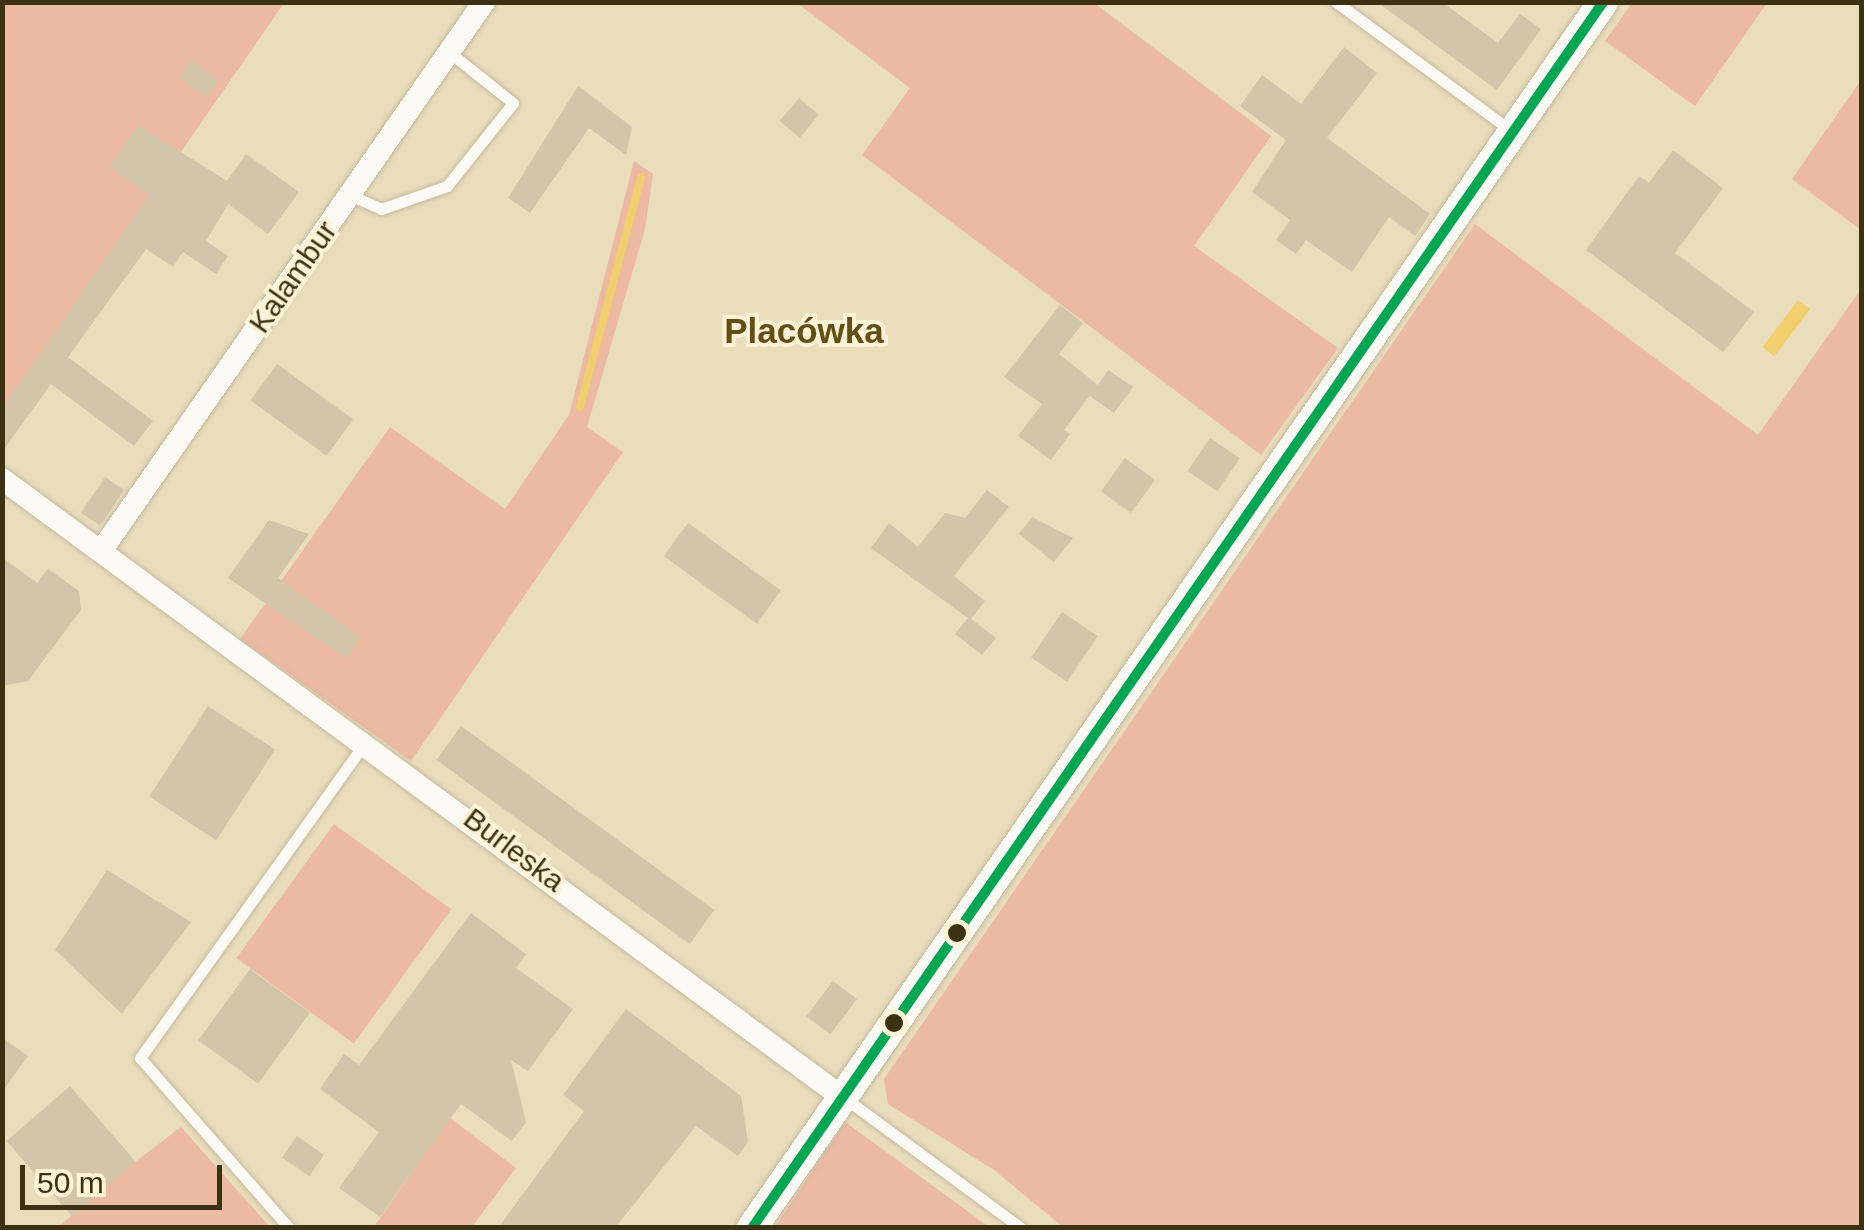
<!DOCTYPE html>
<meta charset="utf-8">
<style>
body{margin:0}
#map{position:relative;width:1864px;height:1230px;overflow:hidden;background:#e9ddbc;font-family:Arial,sans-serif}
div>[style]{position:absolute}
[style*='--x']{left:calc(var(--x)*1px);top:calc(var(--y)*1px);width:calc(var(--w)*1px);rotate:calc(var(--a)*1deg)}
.green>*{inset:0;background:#ecb9a3;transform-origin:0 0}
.water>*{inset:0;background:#f1cf6c;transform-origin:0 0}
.stream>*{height:8px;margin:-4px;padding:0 4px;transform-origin:4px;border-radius:4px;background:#f1cf6c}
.building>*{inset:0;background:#d2c5aa;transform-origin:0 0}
.roads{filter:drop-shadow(0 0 2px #c3b99c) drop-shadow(0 0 2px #c3b99c)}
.lane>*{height:11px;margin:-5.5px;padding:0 5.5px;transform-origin:5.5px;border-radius:5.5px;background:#fcfaf5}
.street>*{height:22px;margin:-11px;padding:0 11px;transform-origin:11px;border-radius:11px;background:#fcfaf5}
.secondary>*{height:30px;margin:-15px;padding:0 15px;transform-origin:15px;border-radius:15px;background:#fcfaf5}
.bus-1>*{height:10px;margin:-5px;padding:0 5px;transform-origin:5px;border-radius:5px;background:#00a651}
.dots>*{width:28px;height:28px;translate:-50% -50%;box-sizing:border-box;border:5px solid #fef3d7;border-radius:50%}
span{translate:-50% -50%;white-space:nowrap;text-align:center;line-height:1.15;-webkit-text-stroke:8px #fef3d7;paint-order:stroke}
.street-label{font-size:30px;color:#3c3112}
.quarter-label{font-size:35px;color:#634f14;font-weight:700}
.frame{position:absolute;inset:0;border:5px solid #3c3112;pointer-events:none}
.scale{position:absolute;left:20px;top:1165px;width:202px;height:45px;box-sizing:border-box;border:5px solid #3c3112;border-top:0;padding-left:12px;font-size:30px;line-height:35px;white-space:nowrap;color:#3c3112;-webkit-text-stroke:8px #fef3d7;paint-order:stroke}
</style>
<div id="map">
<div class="green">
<div style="clip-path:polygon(3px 3px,284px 3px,3px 409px)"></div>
<div style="clip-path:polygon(797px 3px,1094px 3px,1271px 136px,1194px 246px,1338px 348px,1261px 455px,862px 155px,910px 88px)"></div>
<div style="clip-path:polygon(1632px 3px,1632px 2px,1767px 3px,1695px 106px,1605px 41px)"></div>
<div style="clip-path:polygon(1861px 80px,1861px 230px,1792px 179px)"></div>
<div style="clip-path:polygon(634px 161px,653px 174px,645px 229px,587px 427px,623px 452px,411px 761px,240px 639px,390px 427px,505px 509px,569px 415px)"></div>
<div style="clip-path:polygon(1475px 224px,1758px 435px,1861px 289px,1861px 1227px,1063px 1227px,994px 1170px,888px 1104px,884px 1079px)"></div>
<div style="left:334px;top:824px;width:145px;height:166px;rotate:36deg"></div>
<div style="clip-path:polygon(450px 1118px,516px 1168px,472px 1227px,373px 1228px)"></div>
<div style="clip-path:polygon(845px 1122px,951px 1199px,989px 1227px,775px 1227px)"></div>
<div style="clip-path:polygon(181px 1127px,270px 1227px,57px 1228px,135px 1162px)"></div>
</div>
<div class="water">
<div style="left:1798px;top:300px;width:15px;height:59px;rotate:37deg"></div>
</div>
<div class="stream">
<div style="--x:580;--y:407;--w:238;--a:-75.1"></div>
</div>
<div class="building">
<div style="clip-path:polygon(1377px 2px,1442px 2px,1498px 43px,1520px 14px,1541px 29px,1497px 90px)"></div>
<div style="clip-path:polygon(1344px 47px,1377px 73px,1327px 138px,1430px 214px,1415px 236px,1389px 217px,1352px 272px,1306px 240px,1296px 254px,1276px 240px,1290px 220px,1252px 192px,1286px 140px,1240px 106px,1262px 75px,1301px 104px)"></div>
<div style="left:191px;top:60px;width:34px;height:21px;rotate:36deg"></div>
<div style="clip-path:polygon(578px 86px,632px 127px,626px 155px,589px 128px,530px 213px,508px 198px)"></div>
<div style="left:799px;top:98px;width:26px;height:30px;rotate:40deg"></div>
<div style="clip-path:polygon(138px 125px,227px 181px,246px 154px,299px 192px,268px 234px,228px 204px,206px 241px,228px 256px,216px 274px,183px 252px,173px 267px,146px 249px,68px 357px,153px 421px,134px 446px,51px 384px,2px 452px,2px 409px,149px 195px,109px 167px)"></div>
<div style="clip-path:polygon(1673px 150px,1723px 188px,1675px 253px,1754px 312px,1723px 352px,1586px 250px,1639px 176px,1649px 183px)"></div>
<div style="clip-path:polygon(1060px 305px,1083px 323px,1059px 354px,1098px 385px,1108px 370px,1133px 387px,1114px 413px,1090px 396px,1097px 386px,1064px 430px,1070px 434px,1051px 460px,1018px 436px,1042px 404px,1004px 377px)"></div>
<div style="left:277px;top:364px;width:94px;height:45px;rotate:36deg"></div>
<div style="left:1210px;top:438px;width:36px;height:40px;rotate:34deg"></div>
<div style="left:1125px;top:458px;width:37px;height:41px;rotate:36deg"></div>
<div style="left:105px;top:477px;width:23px;height:43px;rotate:34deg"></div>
<div style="clip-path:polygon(987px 490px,1009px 507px,954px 576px,985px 601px,971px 619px,996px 638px,982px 655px,955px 634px,968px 618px,871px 548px,889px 523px,918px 547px,945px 513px,965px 518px)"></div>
<div style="clip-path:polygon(1032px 517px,1073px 538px,1054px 562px,1019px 534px)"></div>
<div style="clip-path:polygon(269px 520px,309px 534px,278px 578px,361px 637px,346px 658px,228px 578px)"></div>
<div style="left:688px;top:523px;width:115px;height:41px;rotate:36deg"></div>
<div style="clip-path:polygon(2px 557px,37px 583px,48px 569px,79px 591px,81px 610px,28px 681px,2px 686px)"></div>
<div style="left:1062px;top:612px;width:43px;height:55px;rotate:34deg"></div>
<div style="left:208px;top:706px;width:80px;height:108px;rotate:33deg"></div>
<div style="left:461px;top:726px;width:313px;height:42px;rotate:36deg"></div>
<div style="clip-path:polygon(107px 870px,191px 922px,122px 1014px,55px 950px)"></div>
<div style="clip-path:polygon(471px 913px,526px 954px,516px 968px,573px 1009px,528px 1071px,511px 1060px,526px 1122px,512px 1141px,461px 1104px,380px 1217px,339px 1188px,379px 1132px,320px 1089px,344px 1054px,359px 1065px)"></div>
<div style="left:250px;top:969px;width:74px;height:88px;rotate:36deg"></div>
<div style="left:833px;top:981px;width:30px;height:44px;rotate:37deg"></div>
<div style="clip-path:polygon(626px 1009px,741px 1096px,748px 1142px,738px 1156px,696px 1126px,615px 1228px,498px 1228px,584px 1111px,563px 1095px)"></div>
<div style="clip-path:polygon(2px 1037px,28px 1056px,2px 1092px)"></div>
<div style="left:70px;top:1086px;width:100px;height:84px;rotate:49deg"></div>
<div style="left:297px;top:1136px;width:33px;height:26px;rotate:35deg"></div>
</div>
<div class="roads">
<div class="lane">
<div style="--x:1336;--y:2;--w:216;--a:36.3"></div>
<div style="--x:350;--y:195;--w:34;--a:24"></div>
<div style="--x:381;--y:209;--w:70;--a:-19.2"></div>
<div style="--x:447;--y:186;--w:106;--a:-51.5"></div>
<div style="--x:513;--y:103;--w:82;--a:-141.4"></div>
<div style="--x:846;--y:1099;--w:217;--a:36.4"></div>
<div style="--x:289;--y:1228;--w:226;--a:-131.2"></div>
<div style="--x:140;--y:1058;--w:387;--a:-54.5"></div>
</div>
<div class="street">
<div style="--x:2;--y:479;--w:1043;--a:36.34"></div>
<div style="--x:101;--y:551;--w:669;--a:-55.1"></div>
</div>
<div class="secondary">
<div style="--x:752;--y:1228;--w:1492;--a:-55.23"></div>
</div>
</div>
<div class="bus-1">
<div style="--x:752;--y:1228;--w:1492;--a:-55.23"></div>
</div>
<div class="dots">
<div style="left:957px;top:933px;background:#3c3112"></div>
<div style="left:894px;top:1023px;background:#3c3112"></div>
</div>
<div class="street-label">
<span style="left:293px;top:277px;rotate:-55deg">Kalambur</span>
<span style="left:514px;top:850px;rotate:37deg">Burleska</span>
</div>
<div class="quarter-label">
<span style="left:804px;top:331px">Placówka</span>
</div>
<div class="frame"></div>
<div class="scale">50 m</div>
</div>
